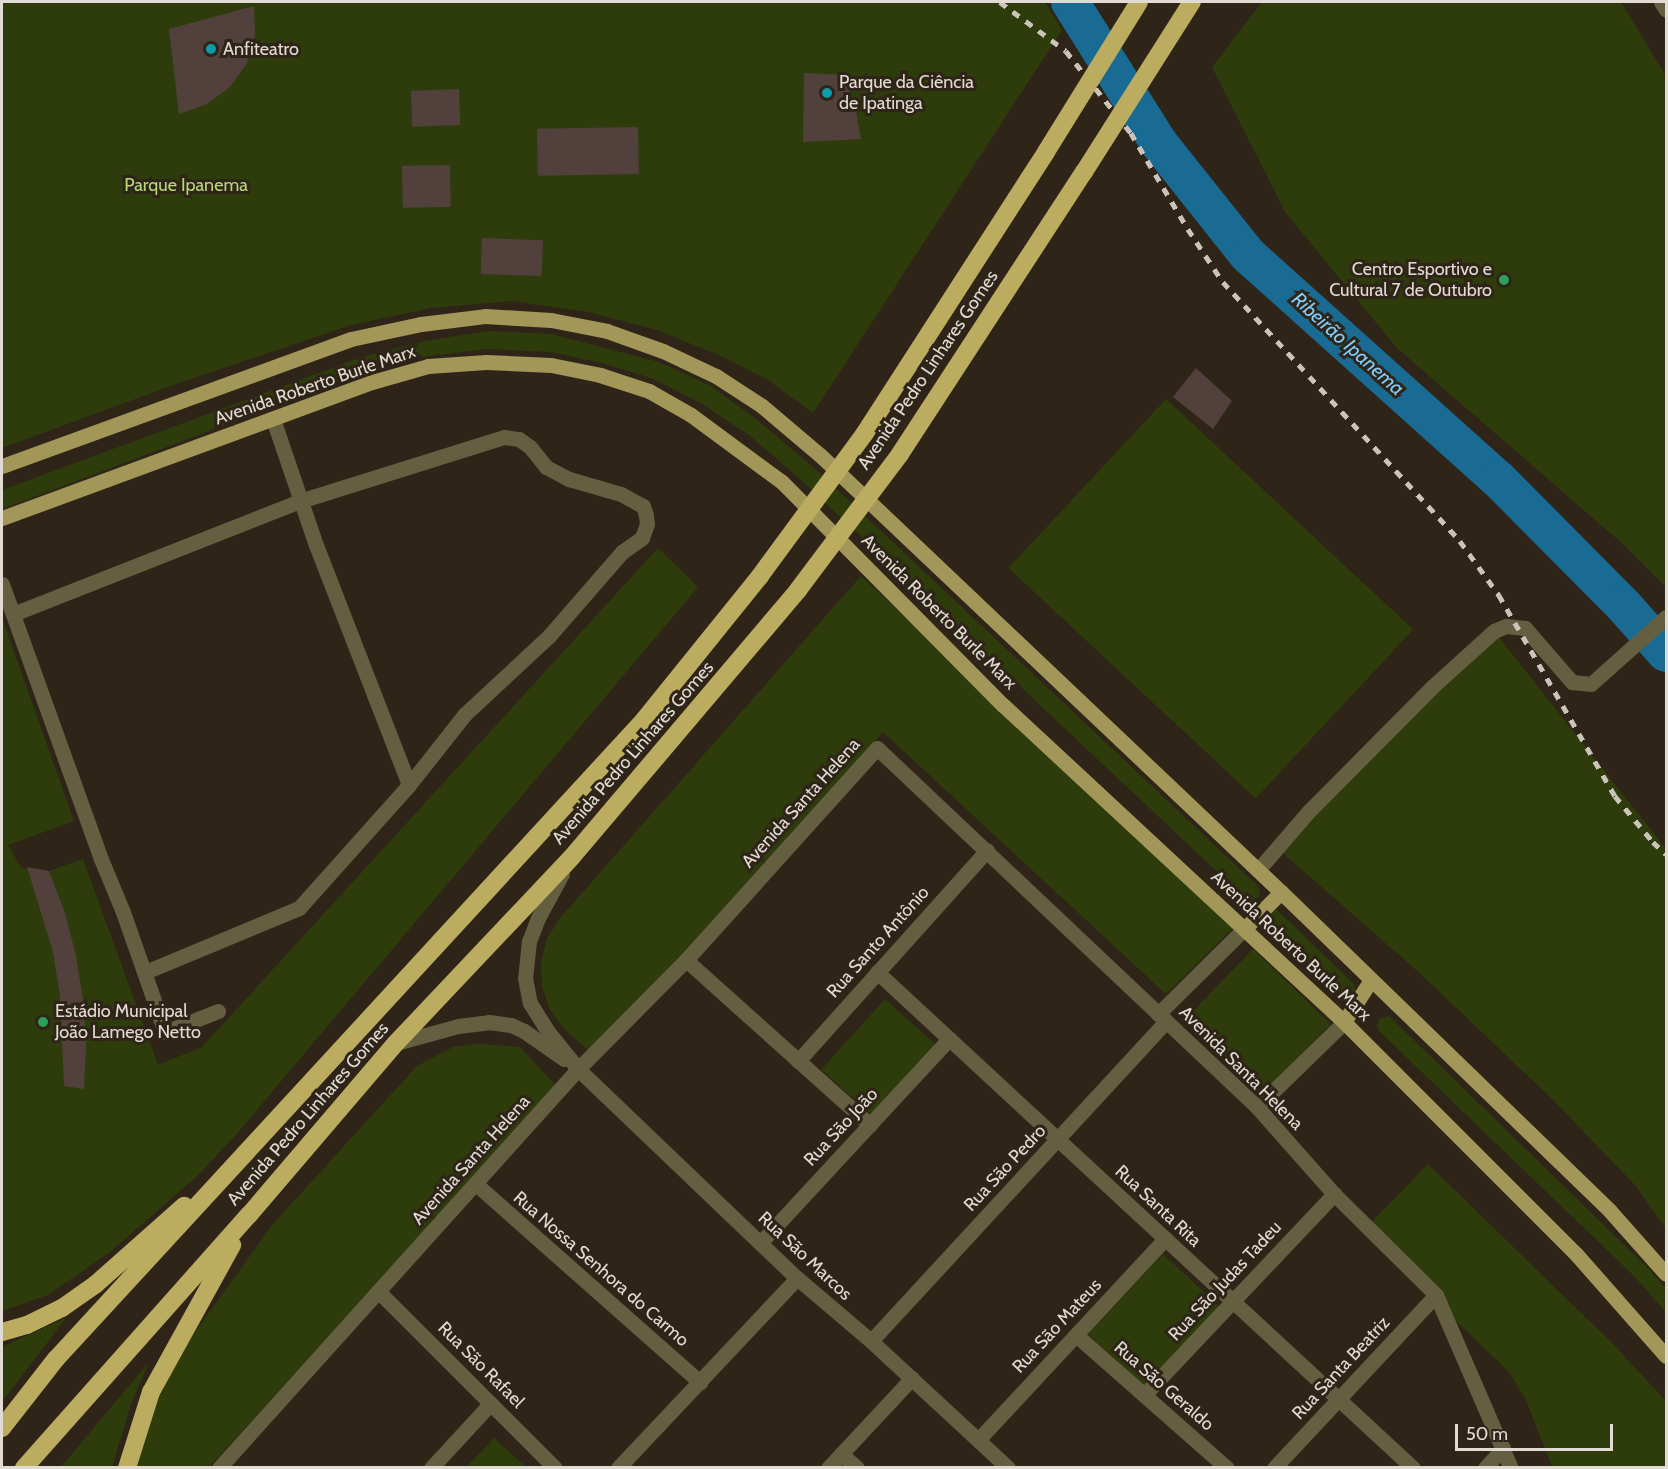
<!DOCTYPE html>
<meta charset="utf-8">
<style>
body{margin:0}
#map{position:relative;width:1668px;height:1469px;overflow:hidden;background:#2e2518;font-family:Cabin,sans-serif}
div>[style]{position:absolute}
[style*='--x']{left:calc(var(--x)*1px);top:calc(var(--y)*1px);width:calc(var(--w)*1px);rotate:calc(var(--a)*1deg)}
.green>*{inset:0;background:#2e3c0c;transform-origin:0 0}
.river>*{height:38px;margin:-19px;padding:0 19px;transform-origin:19px;border-radius:19px;background:#196b94}
.building>*{inset:0;background:#52403c;transform-origin:0 0}
.minor>*{height:15px;margin:-7.5px;padding:0 7.5px;transform-origin:7.5px;border-radius:7.5px;background:#655f42}
.major>*{height:15px;margin:-7.5px;padding:0 7.5px;transform-origin:7.5px;border-radius:7.5px;background:#a29658}
.highway>*{height:18px;margin:-9px;padding:0 9px;transform-origin:9px;border-radius:9px;background:#bbac60}
.rail>*{height:4.5px;margin-top:-2.25px;transform-origin:0;background:repeating-linear-gradient(90deg,#cac4bb 0 8px,transparent 0 16px)}
.highway-bridge>*{height:18px;margin:-9px;padding:0 9px;transform-origin:9px;border-radius:9px;background:#bbac60}
.dots>*{width:16px;height:16px;translate:-50% -50%;box-sizing:border-box;border:3px solid #2e2518;border-radius:50%}
span{translate:-50% -50%;white-space:nowrap;text-align:center;line-height:1.15;-webkit-text-stroke:6px #2e2518;paint-order:stroke}
.poi-label{font-size:18px;color:#e1dbd3}
.left{translate:0 -50%;text-align:left}
.right{translate:-100% -50%;text-align:right}
.park-label{font-size:18px;color:#b6d877}
.street-label{font-size:18px;color:#e1dbd3}
.water-label{font-size:20px;color:#7ecdfc;font-style:italic}
.frame{position:absolute;inset:0;border:3px solid #e1dbd3;pointer-events:none}
.scale{position:absolute;left:1455px;top:1424px;width:158px;height:27px;box-sizing:border-box;border:3px solid #e1dbd3;border-top:0;padding-left:8px;font-size:18px;line-height:21px;white-space:nowrap;color:#e1dbd3;-webkit-text-stroke:4px #2e2518;paint-order:stroke}
</style>
<div id="map">
<div class="green">
<div style="clip-path:polygon(2px 2px,1045px 2px,1062px 30px,813px 413px,768px 380px,721px 356px,657px 330px,588px 312px,512px 301px,431px 308px,351px 325px,179px 383px,2px 448px)"></div>
<div style="clip-path:polygon(1262px 2px,1621px 2px,1666px 76px,1666px 587px,1624px 545px,1397px 348px,1285px 212px,1212px 67px)"></div>
<div style="clip-path:polygon(488px 331px,551px 334px,659px 362px,711px 386px,756px 419px,812px 466px,1257px 885px,1260px 891px,1259px 897px,1251px 901px,1246px 899px,800px 479px,749px 435px,702px 404px,654px 379px,602px 363px,551px 352px,487px 349px,428px 356px,368px 371px,2px 509px,2px 490px,362px 357px,425px 341px)"></div>
<div style="left:1166px;top:399px;width:338px;height:231px;rotate:43deg"></div>
<div style="clip-path:polygon(658px 548px,698px 587px,234px 1137px,197px 1176px,110px 1252px,48px 1295px,2px 1311px,2px 618px,74px 821px,8px 845px,21px 868px,49px 871px,83px 859px,158px 1065px,202px 1047px)"></div>
<div style="clip-path:polygon(861px 576px,1235px 926px,1166px 994px,883px 732px,597px 1058px,565px 1030px,550px 1010px,542px 987px,541px 962px,547px 938px,561px 917px)"></div>
<div style="clip-path:polygon(1494px 631px,1666px 849px,1666px 1229px,1635px 1185px,1553px 1100px,1424px 977px,1276px 847px)"></div>
<div style="clip-path:polygon(1275px 908px,1354px 984px,1355px 990px,1351px 996px,1342px 996px,1266px 921px,1264px 919px)"></div>
<div style="left:1253px;top:949px;width:108px;height:92px;rotate:44deg"></div>
<div style="left:885px;top:999px;width:70px;height:95px;rotate:42deg"></div>
<div style="clip-path:polygon(1389px 1016px,1646px 1266px,1666px 1288px,1666px 1312px,1634px 1276px,1379px 1031px,1377px 1025px,1379px 1019px)"></div>
<div style="clip-path:polygon(479px 1044px,520px 1047px,558px 1088px,209px 1467px,137px 1468px,141px 1440px,173px 1363px,272px 1225px,417px 1066px,453px 1047px)"></div>
<div style="clip-path:polygon(1428px 1164px,1613px 1344px,1666px 1401px,1666px 1467px,1552px 1467px,1526px 1400px,1509px 1372px,1363px 1231px)"></div>
<div style="left:1163px;top:1254px;width:81px;height:110px;rotate:43deg"></div>
<div style="clip-path:polygon(66px 1318px,2px 1402px,2px 1347px)"></div>
<div style="clip-path:polygon(149px 1362px,131px 1404px,112px 1467px,61px 1467px)"></div>
<div style="clip-path:polygon(494px 1438px,526px 1467px,466px 1467px)"></div>
</div>
<div class="river">
<div style="--x:1070;--y:2;--w:165;--a:57.8"></div>
<div style="--x:1158;--y:142;--w:144;--a:51.5"></div>
<div style="--x:1248;--y:255;--w:336;--a:41.9"></div>
<div style="--x:1498;--y:479;--w:179;--a:45.2"></div>
<div style="--x:1624;--y:606;--w:63;--a:48.2"></div>
</div>
<div class="building">
<div style="clip-path:polygon(254px 6px,255px 35px,247px 63px,240px 73px,230px 87px,207px 104px,179px 114px,169px 29px)"></div>
<div style="clip-path:polygon(804px 73px,850px 75px,850px 110px,856px 111px,861px 139px,803px 142px)"></div>
<div style="left:459px;top:89px;width:36px;height:48px;rotate:88deg"></div>
<div style="left:638px;top:127px;width:47px;height:101px;rotate:89deg"></div>
<div style="left:450px;top:165px;width:42px;height:48px;rotate:89deg"></div>
<div style="left:482px;top:238px;width:61px;height:36px;rotate:2deg"></div>
<div style="clip-path:polygon(1196px 368px,1232px 401px,1213px 429px,1173px 397px)"></div>
<div style="clip-path:polygon(27px 867px,49px 871px,65px 913px,76px 956px,83px 1000px,86px 1044px,84px 1089px,64px 1086px,60px 996px,53px 952px)"></div>
</div>
<div class="minor">
<div style="--x:1661;--y:2;--w:9;--a:58"></div>
<div style="--x:273;--y:419;--w:133;--a:71.2"></div>
<div style="--x:316;--y:545;--w:257;--a:68.8"></div>
<div style="--x:2;--y:584;--w:292;--a:70.2"></div>
<div style="--x:101;--y:859;--w:57;--a:67.5"></div>
<div style="--x:123;--y:912;--w:127;--a:70.7"></div>
<div style="--x:165;--y:1032;--w:57;--a:-21.6"></div>
<div style="--x:13;--y:614;--w:312;--a:-21.5"></div>
<div style="--x:303;--y:500;--w:211;--a:-17.4"></div>
<div style="--x:504;--y:437;--w:15;--a:8"></div>
<div style="--x:519;--y:439;--w:14;--a:36"></div>
<div style="--x:530;--y:447;--w:26;--a:51"></div>
<div style="--x:546;--y:467;--w:26;--a:28"></div>
<div style="--x:569;--y:479;--w:54;--a:16.1"></div>
<div style="--x:621;--y:494;--w:25;--a:29"></div>
<div style="--x:643;--y:506;--w:9;--a:72"></div>
<div style="--x:646;--y:515;--w:9;--a:84"></div>
<div style="--x:647;--y:524;--w:15;--a:110"></div>
<div style="--x:642;--y:538;--w:24;--a:145"></div>
<div style="--x:622;--y:552;--w:111;--a:131"></div>
<div style="--x:549;--y:636;--w:115;--a:137.1"></div>
<div style="--x:465;--y:714;--w:90;--a:128.3"></div>
<div style="--x:409;--y:785;--w:165;--a:131.8"></div>
<div style="--x:299;--y:908;--w:167;--a:157.4"></div>
<div style="--x:1258;--y:870;--w:77;--a:-49.2"></div>
<div style="--x:1308;--y:812;--w:176;--a:-45.2"></div>
<div style="--x:1432;--y:687;--w:84;--a:-42.1"></div>
<div style="--x:1494;--y:631;--w:13;--a:-23"></div>
<div style="--x:1506;--y:626;--w:19;--a:6"></div>
<div style="--x:1525;--y:628;--w:72;--a:49"></div>
<div style="--x:1572;--y:682;--w:19;--a:6"></div>
<div style="--x:1591;--y:684;--w:101;--a:-41.8"></div>
<div style="--x:562;--y:874;--w:50;--a:118.6"></div>
<div style="--x:538;--y:918;--w:25;--a:111"></div>
<div style="--x:529;--y:941;--w:37;--a:96"></div>
<div style="--x:525;--y:978;--w:25;--a:79"></div>
<div style="--x:530;--y:1003;--w:36;--a:58"></div>
<div style="--x:549;--y:1033;--w:46;--a:51.1"></div>
<div style="--x:578;--y:1069;--w:303;--a:43.7"></div>
<div style="--x:797;--y:1278;--w:97;--a:40.4"></div>
<div style="--x:871;--y:1341;--w:187;--a:42.8"></div>
<div style="--x:686;--y:960;--w:247;--a:41.9"></div>
<div style="--x:877;--y:972;--w:730;--a:42.78"></div>
<div style="--x:1158;--y:1014;--w:122;--a:-44.7"></div>
<div style="--x:396;--y:1043;--w:64;--a:-15.3"></div>
<div style="--x:458;--y:1026;--w:31;--a:-7"></div>
<div style="--x:489;--y:1022;--w:22;--a:8"></div>
<div style="--x:511;--y:1025;--w:14;--a:25"></div>
<div style="--x:524;--y:1031;--w:49;--a:35"></div>
<div style="--x:798;--y:1061;--w:283;--a:-48.1"></div>
<div style="--x:1257;--y:1107;--w:122;--a:-44.3"></div>
<div style="--x:477;--y:1185;--w:298;--a:41.5"></div>
<div style="--x:761;--y:1242;--w:277;--a:-47.2"></div>
<div style="--x:378;--y:1291;--w:250;--a:45"></div>
<div style="--x:1076;--y:1335;--w:201;--a:41.4"></div>
<div style="--x:871;--y:1341;--w:435;--a:-47.3"></div>
<div style="--x:1144;--y:1395;--w:277;--a:-46.6"></div>
<div style="--x:978;--y:1440;--w:275;--a:-47.1"></div>
<div style="--x:841;--y:1454;--w:21;--a:41"></div>
<div style="--x:219;--y:1468;--w:537;--a:-48.02"></div>
<div style="--x:578;--y:1069;--w:153;--a:-45.3"></div>
<div style="--x:686;--y:960;--w:285;--a:-48"></div>
<div style="--x:877;--y:748;--w:523;--a:43.37"></div>
<div style="--x:1257;--y:1107;--w:116;--a:48.5"></div>
<div style="--x:1334;--y:1194;--w:144;--a:44.7"></div>
<div style="--x:1436;--y:1295;--w:189;--a:66.6"></div>
<div style="--x:431;--y:1468;--w:88;--a:-47.3"></div>
<div style="--x:618;--y:1468;--w:261;--a:-46.7"></div>
<div style="--x:828;--y:1468;--w:123;--a:-47"></div>
<div style="--x:1274;--y:1468;--w:237;--a:-46.9"></div>
<div style="--x:1485;--y:1468;--w:27;--a:-48"></div>
</div>
<div class="major">
<div style="--x:2;--y:466;--w:371;--a:-20"></div>
<div style="--x:351;--y:339;--w:72;--a:-12.1"></div>
<div style="--x:421;--y:324;--w:64;--a:-7.1"></div>
<div style="--x:485;--y:316;--w:66;--a:3.5"></div>
<div style="--x:551;--y:320;--w:57;--a:11.1"></div>
<div style="--x:607;--y:331;--w:59;--a:19.7"></div>
<div style="--x:663;--y:351;--w:59;--a:25.3"></div>
<div style="--x:716;--y:376;--w:55;--a:33.1"></div>
<div style="--x:762;--y:406;--w:77;--a:40.3"></div>
<div style="--x:821;--y:456;--w:634;--a:43.47"></div>
<div style="--x:1281;--y:892;--w:458;--a:44.1"></div>
<div style="--x:1610;--y:1211;--w:84;--a:48.4"></div>
<div style="--x:2;--y:518;--w:394;--a:-20.2"></div>
<div style="--x:372;--y:382;--w:58;--a:-15.9"></div>
<div style="--x:428;--y:366;--w:58;--a:-3.9"></div>
<div style="--x:486;--y:362;--w:65;--a:2.6"></div>
<div style="--x:551;--y:365;--w:50;--a:11.5"></div>
<div style="--x:600;--y:375;--w:52;--a:18.1"></div>
<div style="--x:649;--y:391;--w:48;--a:29.7"></div>
<div style="--x:691;--y:415;--w:113;--a:36.4"></div>
<div style="--x:782;--y:482;--w:314;--a:45.3"></div>
<div style="--x:1003;--y:705;--w:466;--a:42.9"></div>
<div style="--x:1344;--y:1022;--w:328;--a:45"></div>
<div style="--x:1576;--y:1254;--w:136;--a:48.6"></div>
<div style="--x:1245;--y:928;--w:51;--a:-45"></div>
<div style="--x:1344;--y:1022;--w:50;--a:-57.3"></div>
</div>
<div class="highway">
<div style="--x:865;--y:433;--w:334;--a:-57.2"></div>
<div style="--x:900;--y:454;--w:337;--a:-56.9"></div>
<div style="--x:2;--y:1332;--w:26;--a:-16"></div>
<div style="--x:27;--y:1325;--w:39;--a:-26"></div>
<div style="--x:62;--y:1308;--w:42;--a:-35.2"></div>
<div style="--x:96;--y:1284;--w:118;--a:-41.6"></div>
<div style="--x:2;--y:1428;--w:88;--a:-52"></div>
<div style="--x:56;--y:1359;--w:868;--a:-47.38"></div>
<div style="--x:644;--y:720;--w:185;--a:-51.1"></div>
<div style="--x:24;--y:1468;--w:339;--a:-48.4"></div>
<div style="--x:249;--y:1215;--w:226;--a:-49.5"></div>
<div style="--x:396;--y:1043;--w:255;--a:-46.6"></div>
<div style="--x:571;--y:858;--w:351;--a:-49.7"></div>
<div style="--x:127;--y:1468;--w:80;--a:-72.5"></div>
<div style="--x:151;--y:1392;--w:168;--a:-61.1"></div>
</div>
<div class="rail">
<div style="--x:1000;--y:2;--w:82;--a:36.6"></div>
<div style="--x:1066;--y:51;--w:105;--a:51.6"></div>
<div style="--x:1131;--y:133;--w:112;--a:59.3"></div>
<div style="--x:1188;--y:229;--w:64;--a:56.6"></div>
<div style="--x:1223;--y:282;--w:351;--a:47.5"></div>
<div style="--x:1460;--y:541;--w:67;--a:54.2"></div>
<div style="--x:1499;--y:595;--w:232;--a:60"></div>
<div style="--x:1615;--y:796;--w:60;--a:50.4"></div>
<div style="--x:1653;--y:842;--w:18;--a:43"></div>
</div>
<div class="highway-bridge">
<div style="--x:1046;--y:152;--w:176;--a:-58.2"></div>
<div style="--x:1084;--y:172;--w:201;--a:-57.6"></div>
<div style="--x:760;--y:576;--w:177;--a:-53.7"></div>
<div style="--x:798;--y:590;--w:170;--a:-53.1"></div>
</div>
<div class="dots">
<div style="left:211px;top:49px;background:#0f9aa8"></div>
<div style="left:827px;top:93px;background:#0f9aa8"></div>
<div style="left:1504px;top:280px;background:#2e9e5b"></div>
<div style="left:43px;top:1022px;background:#2e9e5b"></div>
</div>
<div class="poi-label">
<span class="left" style="left:223px;top:49px">Anfiteatro</span>
<span class="left" style="left:839px;top:93px">Parque da Ciência<br>de Ipatinga</span>
<span class="right" style="left:1492px;top:280px">Centro Esportivo e<br>Cultural 7 de Outubro</span>
<span class="left" style="left:55px;top:1022px">Estádio Municipal<br>João Lamego Netto</span>
</div>
<div class="park-label">
<span style="left:186px;top:185px">Parque Ipanema</span>
</div>
<div class="street-label">
<span style="left:928px;top:370px;rotate:-56deg">Avenida Pedro Linhares Gomes</span>
<span style="left:315px;top:385px;rotate:-19deg">Avenida Roberto Burle Marx</span>
<span style="left:939px;top:612px;rotate:45deg">Avenida Roberto Burle Marx</span>
<span style="left:633px;top:753px;rotate:-49deg">Avenida Pedro Linhares Gomes</span>
<span style="left:801px;top:803px;rotate:-48deg">Avenida Santa Helena</span>
<span style="left:878px;top:942px;rotate:-48deg">Rua Santo Antônio</span>
<span style="left:1291px;top:946px;rotate:43deg">Avenida Roberto Burle Marx</span>
<span style="left:1241px;top:1068px;rotate:45deg">Avenida Santa Helena</span>
<span style="left:308px;top:1114px;rotate:-49deg">Avenida Pedro Linhares Gomes</span>
<span style="left:841px;top:1127px;rotate:-47deg">Rua São João</span>
<span style="left:471px;top:1160px;rotate:-48deg">Avenida Santa Helena</span>
<span style="left:1005px;top:1168px;rotate:-47deg">Rua São Pedro</span>
<span style="left:1158px;top:1206px;rotate:43deg">Rua Santa Rita</span>
<span style="left:805px;top:1256px;rotate:43deg">Rua São Marcos</span>
<span style="left:601px;top:1269px;rotate:41deg">Rua Nossa Senhora do Carmo</span>
<span style="left:1225px;top:1281px;rotate:-47deg">Rua São Judas Tadeu</span>
<span style="left:1057px;top:1326px;rotate:-47deg">Rua São Mateus</span>
<span style="left:481px;top:1365px;rotate:45deg">Rua São Rafael</span>
<span style="left:1341px;top:1368px;rotate:-47deg">Rua Santa Beatriz</span>
<span style="left:1164px;top:1386px;rotate:41deg">Rua São Geraldo</span>
</div>
<div class="water-label">
<span style="left:1348px;top:344px;rotate:42deg">Ribeirão Ipanema</span>
</div>
<div class="frame"></div>
<div class="scale">50 m</div>
</div>
